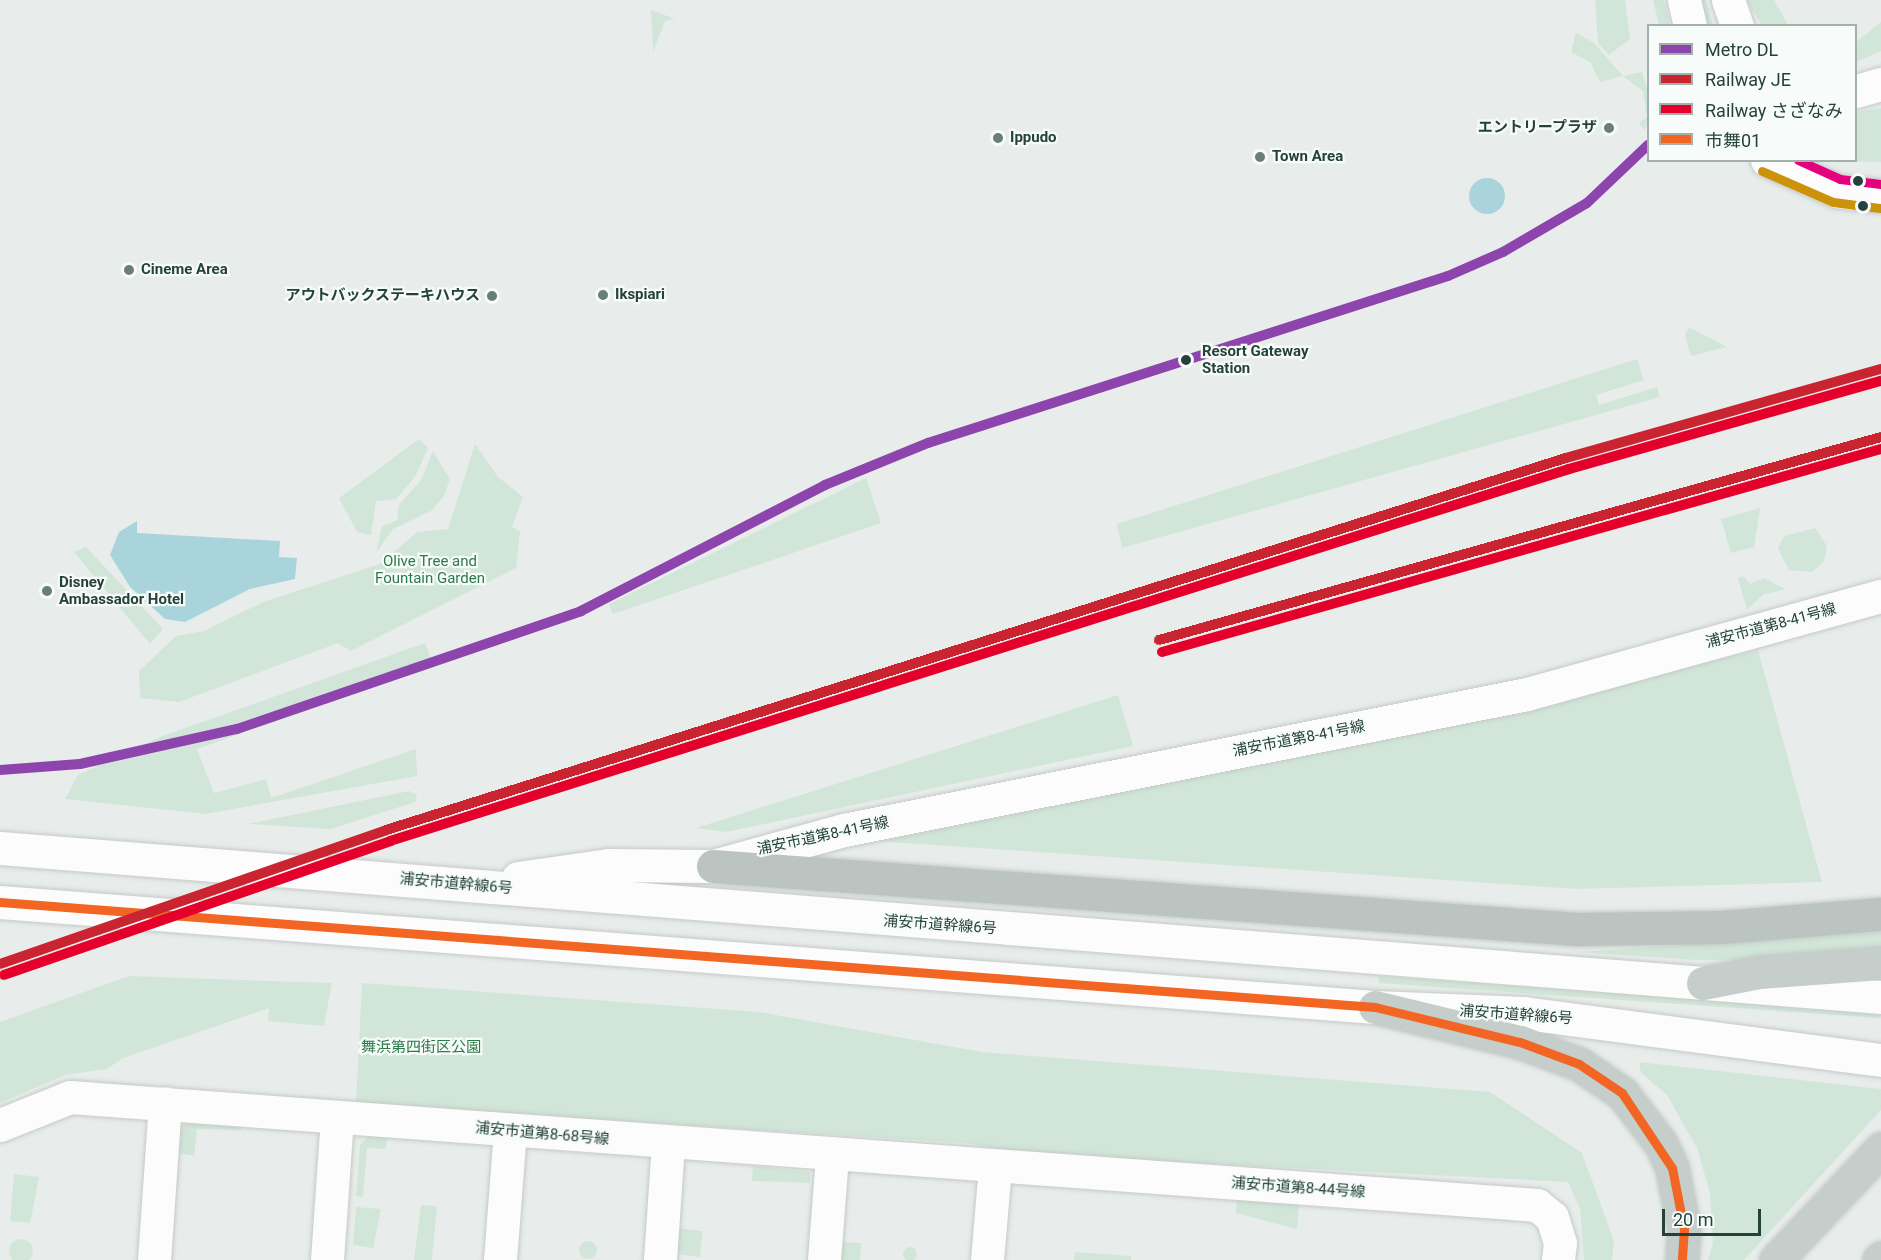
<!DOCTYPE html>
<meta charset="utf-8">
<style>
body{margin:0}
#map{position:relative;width:1881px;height:1260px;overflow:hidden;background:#e8edeb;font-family:Roboto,"Noto Sans JP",sans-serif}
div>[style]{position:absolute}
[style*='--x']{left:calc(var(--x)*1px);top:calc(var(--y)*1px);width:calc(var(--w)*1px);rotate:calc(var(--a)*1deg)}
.green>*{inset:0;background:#d1e6d8;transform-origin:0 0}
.round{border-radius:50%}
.water>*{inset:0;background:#a9d4db}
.roads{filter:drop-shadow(0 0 2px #c5cac8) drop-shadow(0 0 2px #c5cac8)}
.minor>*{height:33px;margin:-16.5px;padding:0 16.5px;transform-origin:16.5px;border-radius:16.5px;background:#fcfcfc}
.tertiary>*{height:33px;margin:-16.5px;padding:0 16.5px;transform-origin:16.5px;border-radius:16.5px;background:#fcfcfc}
.trunk>*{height:33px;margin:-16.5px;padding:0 16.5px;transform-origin:16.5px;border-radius:16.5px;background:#c6cecc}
.motorway>*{height:33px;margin:-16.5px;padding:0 16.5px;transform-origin:16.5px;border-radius:16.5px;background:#bcc4c2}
.bus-1>*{height:9px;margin:-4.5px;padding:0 4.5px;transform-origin:4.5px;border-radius:4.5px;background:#f26522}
.bus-2>*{height:9px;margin:-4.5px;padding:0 4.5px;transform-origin:4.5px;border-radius:4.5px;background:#cd920c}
.bus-3>*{height:9px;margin:-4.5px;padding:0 4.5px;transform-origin:4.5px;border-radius:4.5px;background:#e5007d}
.rail-1>*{height:10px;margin:-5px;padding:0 5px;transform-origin:5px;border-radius:5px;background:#c9242f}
.rail-2>*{height:10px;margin:-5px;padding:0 5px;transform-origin:5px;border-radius:5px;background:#e4002b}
.metro-1>*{height:10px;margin:-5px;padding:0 5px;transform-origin:5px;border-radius:5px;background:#8e44ad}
.dots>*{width:16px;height:16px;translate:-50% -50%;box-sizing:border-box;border:3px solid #f7fbf9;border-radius:50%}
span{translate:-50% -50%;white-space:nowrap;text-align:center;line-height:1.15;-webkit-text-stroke:4.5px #f7fbf9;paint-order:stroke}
.poi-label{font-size:15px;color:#24423a;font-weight:700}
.right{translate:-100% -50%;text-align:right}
.left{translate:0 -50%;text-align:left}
.stop-label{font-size:15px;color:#24423a;font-weight:700}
.park-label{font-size:15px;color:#2d7a4b}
.street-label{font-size:15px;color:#24423a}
.legend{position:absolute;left:1647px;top:24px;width:210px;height:138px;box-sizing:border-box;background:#f7fbf9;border:2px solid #a3b1ad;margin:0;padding:8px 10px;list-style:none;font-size:18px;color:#24423a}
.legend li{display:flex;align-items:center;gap:12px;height:30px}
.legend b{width:30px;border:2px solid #a3b1ad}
.scale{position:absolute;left:1662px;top:1209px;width:99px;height:27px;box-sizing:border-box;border:3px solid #24423a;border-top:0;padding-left:8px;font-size:18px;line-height:21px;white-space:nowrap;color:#24423a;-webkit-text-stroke:4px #f7fbf9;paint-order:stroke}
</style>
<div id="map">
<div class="green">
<div style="clip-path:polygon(1595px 0,1625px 0,1630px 39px,1609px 55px,1598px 43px)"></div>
<div style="clip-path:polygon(1653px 0,1664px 0,1670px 25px,1659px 25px)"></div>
<div style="clip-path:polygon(1701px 0,1706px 0,1713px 25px,1707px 25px)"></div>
<div style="clip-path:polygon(1746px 0,1774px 0,1788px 25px,1762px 25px)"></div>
<div style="clip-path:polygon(651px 10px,675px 19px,665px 21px,653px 52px)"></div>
<div style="clip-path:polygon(1881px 22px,1881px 51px,1856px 62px,1856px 42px)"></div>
<div style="clip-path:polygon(1576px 33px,1594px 43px,1623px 76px,1642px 72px,1648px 91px,1648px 124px,1644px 130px,1639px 123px,1647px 117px,1643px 91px,1623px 76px,1600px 82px,1590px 62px,1571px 52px)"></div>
<div style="clip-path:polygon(1881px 108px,1881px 162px,1845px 161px,1856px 160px,1856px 112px)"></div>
<div style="clip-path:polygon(1689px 327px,1727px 347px,1691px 356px,1685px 335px)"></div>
<div style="clip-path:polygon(1637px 359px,1644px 380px,1596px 395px,1599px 405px,1657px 387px,1660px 397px,1122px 548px,1117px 524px)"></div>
<div style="clip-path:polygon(419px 439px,428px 448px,415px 477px,396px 499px,376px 501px,371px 535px,357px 532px,339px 498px)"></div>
<div style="clip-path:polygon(475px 444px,498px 477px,523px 497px,512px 527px,520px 532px,516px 568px,351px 651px,338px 643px,179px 702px,140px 698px,139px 671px,176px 636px,204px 631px,263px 602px,380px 564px,417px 532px,448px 529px)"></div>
<div style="clip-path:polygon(433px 451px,450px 479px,444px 496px,431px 511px,393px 529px,376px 553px,382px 526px,397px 520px,399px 505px,421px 480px)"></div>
<div style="clip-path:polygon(866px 478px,881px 523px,613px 614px,609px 604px)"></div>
<div style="clip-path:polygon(1760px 508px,1754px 547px,1731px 553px,1721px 519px)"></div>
<div style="clip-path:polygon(1815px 528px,1827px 546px,1824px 561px,1812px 572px,1789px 570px,1778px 549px,1784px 536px)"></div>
<div style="clip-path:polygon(86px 547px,163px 629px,150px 644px,74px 552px)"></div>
<div style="clip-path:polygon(1743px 576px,1750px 584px,1764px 578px,1785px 589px,1763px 595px,1747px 610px,1738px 578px)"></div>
<div style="clip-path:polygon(425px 643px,434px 666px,197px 749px,214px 793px,266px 779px,271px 798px,416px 749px,417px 776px,206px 814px,65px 799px,78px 775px,160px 737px)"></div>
<div style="clip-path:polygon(1758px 650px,1822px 882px,1576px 889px,862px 840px,1463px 720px)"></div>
<div style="clip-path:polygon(1118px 695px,1133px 746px,726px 832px,696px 828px)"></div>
<div style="clip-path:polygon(409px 791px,417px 795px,415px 802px,331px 829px,248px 824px)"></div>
<div style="clip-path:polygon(1881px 932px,1881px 954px,1810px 959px,1697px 960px,1577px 952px)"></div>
<div style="clip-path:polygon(129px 976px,268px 981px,332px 983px,324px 1026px,268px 1021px,269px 1008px,123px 1058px,107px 1069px,65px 1075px,0 1103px,0 1022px)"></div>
<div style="left:1379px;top:976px;width:503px;height:7px;rotate:4deg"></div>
<div style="clip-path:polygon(362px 983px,759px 1012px,982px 1052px,1490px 1092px,1582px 1153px,1614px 1241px,1612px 1260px,1584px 1260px,1580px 1209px,1568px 1182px,1038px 1155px,964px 1143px,356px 1104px)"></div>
<div style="clip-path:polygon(1639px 1062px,1881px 1089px,1881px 1110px,1744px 1260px,1708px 1260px,1713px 1244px,1710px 1193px,1697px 1148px,1667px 1095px,1641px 1073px)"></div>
<div style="clip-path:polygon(189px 1121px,242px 1125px,242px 1130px,197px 1129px,194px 1156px,178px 1153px,179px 1129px)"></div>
<div style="clip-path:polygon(370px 1135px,387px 1136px,386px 1149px,367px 1148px,363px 1197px,356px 1196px,360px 1145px)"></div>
<div style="clip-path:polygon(753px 1166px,810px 1172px,810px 1183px,752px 1181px)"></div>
<div style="clip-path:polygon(14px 1174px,39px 1177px,30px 1223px,10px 1221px)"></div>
<div style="clip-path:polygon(1237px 1200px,1299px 1204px,1297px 1229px,1236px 1213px)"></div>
<div style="clip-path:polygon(421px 1205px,437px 1206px,432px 1260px,414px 1260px)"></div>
<div style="clip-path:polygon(356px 1207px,381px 1209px,373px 1248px,353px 1245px)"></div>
<div style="left:677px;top:1228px;width:26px;height:26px;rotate:7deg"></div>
<div class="round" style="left:9px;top:1239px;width:24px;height:24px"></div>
<div class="round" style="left:579px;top:1241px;width:18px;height:18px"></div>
<div style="left:841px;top:1242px;width:20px;height:18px;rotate:3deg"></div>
<div class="round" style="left:903px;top:1247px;width:14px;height:14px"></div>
<div style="clip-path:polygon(1075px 1252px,1131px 1256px,1131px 1260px,1074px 1260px)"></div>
</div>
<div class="water">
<div class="round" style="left:1469px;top:178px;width:36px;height:36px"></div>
<div style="clip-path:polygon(137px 521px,137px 533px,280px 541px,279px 557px,297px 558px,295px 579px,250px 589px,185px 622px,165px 619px,130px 587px,110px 555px,119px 532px)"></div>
</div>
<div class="roads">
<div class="minor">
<div style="--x:713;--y:866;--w:136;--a:-15.4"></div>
<div style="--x:844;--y:830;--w:696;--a:-11.26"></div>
<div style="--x:1527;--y:694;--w:367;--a:-15.5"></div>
<div style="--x:0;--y:1125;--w:75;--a:-21.8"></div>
<div style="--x:70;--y:1097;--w:1471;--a:4.21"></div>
<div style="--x:1537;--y:1205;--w:19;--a:39"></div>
<div style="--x:1552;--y:1217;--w:27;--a:73"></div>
<div style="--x:1560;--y:1243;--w:17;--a:97"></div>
<div style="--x:154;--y:1260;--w:157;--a:-86"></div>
<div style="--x:500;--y:1260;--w:129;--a:-85.6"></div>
<div style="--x:660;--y:1260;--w:116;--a:-86.1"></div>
<div style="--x:824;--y:1260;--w:105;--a:-85.6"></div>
<div style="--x:987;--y:1260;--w:93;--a:-85.1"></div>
</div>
<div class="tertiary">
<div style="--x:1684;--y:0;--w:27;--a:77"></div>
<div style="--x:1728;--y:0;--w:28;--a:71"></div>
<div style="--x:1856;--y:91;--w:26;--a:-16"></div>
<div style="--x:1767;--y:160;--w:77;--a:23.9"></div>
<div style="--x:1837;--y:191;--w:44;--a:6.5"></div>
<div style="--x:0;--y:848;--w:1887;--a:4.53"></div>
<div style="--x:518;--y:878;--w:91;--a:-8.2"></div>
<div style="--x:608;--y:865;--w:105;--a:0.5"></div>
<div style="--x:0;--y:902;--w:1379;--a:4.37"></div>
<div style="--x:1375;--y:1007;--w:149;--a:2.3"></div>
<div style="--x:1524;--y:1013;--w:360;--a:7.5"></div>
<div style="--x:327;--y:1260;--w:143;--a:-86"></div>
</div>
<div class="trunk">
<div style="--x:1703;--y:983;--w:57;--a:-11.1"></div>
<div style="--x:1759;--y:972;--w:122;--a:-4.2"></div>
<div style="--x:1375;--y:1007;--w:149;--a:13.6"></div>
<div style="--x:1520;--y:1042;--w:63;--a:20.4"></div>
<div style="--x:1579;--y:1064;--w:52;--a:34"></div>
<div style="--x:1622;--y:1093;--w:64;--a:52.6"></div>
<div style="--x:1661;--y:1144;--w:26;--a:65"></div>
<div style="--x:1672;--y:1168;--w:62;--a:78.9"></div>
<div style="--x:1684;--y:1229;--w:31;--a:94"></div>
<div style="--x:1776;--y:1260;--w:153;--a:-46.6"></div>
<div style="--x:1879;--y:1260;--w:3;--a:-45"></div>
</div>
<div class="motorway">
<div style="--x:713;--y:866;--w:866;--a:4.17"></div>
<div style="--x:1577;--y:929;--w:145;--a:-0.8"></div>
<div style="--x:1722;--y:927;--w:160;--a:-4.7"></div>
</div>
</div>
<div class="bus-1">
<div style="--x:0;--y:902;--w:1379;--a:4.37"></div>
<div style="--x:1375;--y:1007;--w:149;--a:13.6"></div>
<div style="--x:1520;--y:1042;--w:63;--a:20.4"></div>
<div style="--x:1579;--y:1064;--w:52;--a:34"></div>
<div style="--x:1622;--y:1093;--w:90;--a:56.3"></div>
<div style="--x:1672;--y:1168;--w:62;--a:78.9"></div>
<div style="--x:1684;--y:1229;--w:31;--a:94"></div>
</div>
<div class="bus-2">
<div style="--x:1762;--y:171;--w:77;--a:23.6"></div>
<div style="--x:1833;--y:202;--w:47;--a:7.3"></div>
</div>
<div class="bus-3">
<div style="--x:1798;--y:160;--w:46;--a:24.3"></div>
<div style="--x:1840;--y:179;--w:41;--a:7"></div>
</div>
<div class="rail-1">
<div style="--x:1159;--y:640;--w:750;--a:-15.7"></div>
<div style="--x:0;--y:964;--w:409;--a:-19.1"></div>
<div style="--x:386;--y:830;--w:1237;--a:-17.5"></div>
<div style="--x:1566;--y:458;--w:327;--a:-15.8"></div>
</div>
<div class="rail-2">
<div style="--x:1162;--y:652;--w:747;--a:-15.77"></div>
<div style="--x:4;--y:975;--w:409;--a:-19.1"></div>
<div style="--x:390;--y:841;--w:1236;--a:-17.51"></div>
<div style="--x:1569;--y:469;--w:324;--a:-15.8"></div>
</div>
<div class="metro-1">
<div style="--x:0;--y:770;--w:80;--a:-4.3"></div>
<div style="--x:80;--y:764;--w:161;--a:-12.6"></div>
<div style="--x:237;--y:729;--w:364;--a:-18.9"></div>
<div style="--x:581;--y:611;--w:275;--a:-27.3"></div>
<div style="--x:825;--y:485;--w:111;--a:-22.2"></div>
<div style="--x:928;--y:443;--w:546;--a:-17.8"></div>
<div style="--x:1448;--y:276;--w:60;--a:-23.6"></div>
<div style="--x:1503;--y:252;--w:97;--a:-30.3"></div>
<div style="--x:1587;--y:203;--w:84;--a:-43.6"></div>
</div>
<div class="dots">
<div style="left:1609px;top:128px;background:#697e78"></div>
<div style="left:998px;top:138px;background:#697e78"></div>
<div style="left:1260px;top:157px;background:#697e78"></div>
<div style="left:1858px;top:181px;background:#24423a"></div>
<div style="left:1863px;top:206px;background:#24423a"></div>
<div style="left:129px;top:270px;background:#697e78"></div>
<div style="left:603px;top:295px;background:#697e78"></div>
<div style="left:492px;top:296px;background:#697e78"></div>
<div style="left:1186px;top:360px;background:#24423a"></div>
<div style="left:47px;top:591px;background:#697e78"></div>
</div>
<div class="poi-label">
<span class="right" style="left:1597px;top:128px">エントリープラザ</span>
<span class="left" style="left:1010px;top:138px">Ippudo</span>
<span class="left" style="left:1272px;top:157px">Town Area</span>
<span class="left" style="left:141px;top:270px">Cineme Area</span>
<span class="left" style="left:615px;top:295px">Ikspiari</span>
<span class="right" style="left:480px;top:296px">アウトバックステーキハウス</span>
<span class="left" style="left:59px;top:591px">Disney<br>Ambassador Hotel</span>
</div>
<div class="stop-label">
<span class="left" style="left:1202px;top:360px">Resort Gateway<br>Station</span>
</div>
<div class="park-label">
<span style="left:430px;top:570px">Olive Tree and<br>Fountain Garden</span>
<span style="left:421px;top:1048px">舞浜第四街区公園</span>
</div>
<div class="street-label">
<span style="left:1771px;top:626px;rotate:-15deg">浦安市道第8-41号線</span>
<span style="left:1299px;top:739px;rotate:-11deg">浦安市道第8-41号線</span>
<span style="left:823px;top:836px;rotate:-12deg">浦安市道第8-41号線</span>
<span style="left:456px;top:884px;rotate:5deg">浦安市道幹線6号</span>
<span style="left:940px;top:925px;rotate:4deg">浦安市道幹線6号</span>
<span style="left:1516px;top:1015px;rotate:4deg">浦安市道幹線6号</span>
<span style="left:542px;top:1134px;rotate:5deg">浦安市道第8-68号線</span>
<span style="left:1298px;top:1188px;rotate:4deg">浦安市道第8-44号線</span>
</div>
<ul class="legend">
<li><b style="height:8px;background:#8e44ad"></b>Metro DL</li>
<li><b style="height:8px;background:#c9242f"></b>Railway JE</li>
<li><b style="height:8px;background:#e4002b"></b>Railway さざなみ</li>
<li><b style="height:8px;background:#f26522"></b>市舞01</li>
</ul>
<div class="scale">20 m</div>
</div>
